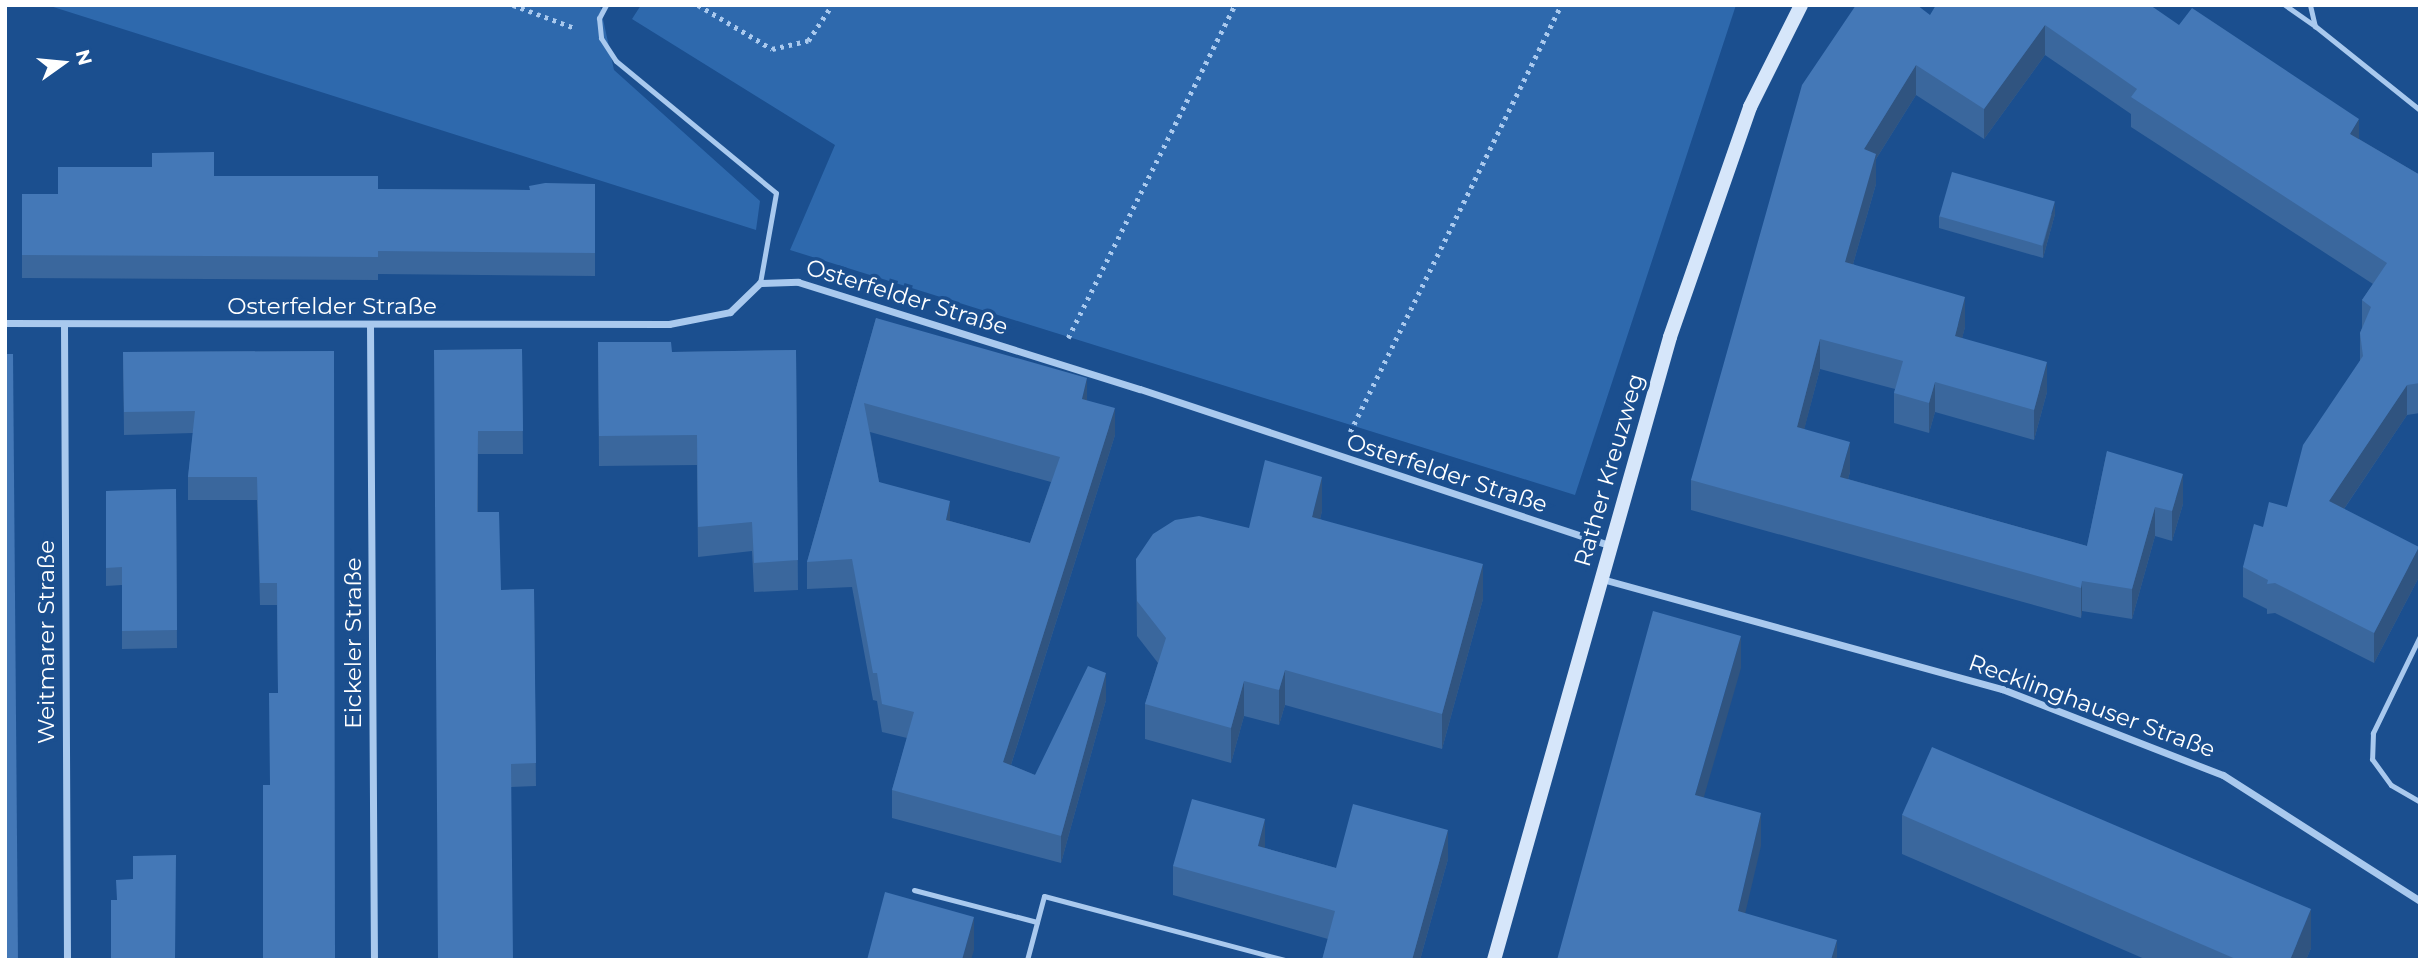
<!DOCTYPE html>
<meta charset="utf-8">
<style>
body{margin:0}
#map{position:relative;width:2425px;height:965px;overflow:hidden;background:#1b4f8f;font-family:Montserrat,sans-serif}
div>[style]{position:absolute}
[style*='--x']{left:calc(var(--x)*1px);top:calc(var(--y)*1px);width:calc(var(--w)*1px);rotate:calc(var(--a)*1deg)}
.green>*{inset:0;background:#2e69ad}
.path>*{height:4.5px;margin-top:-2.25px;transform-origin:0;background:repeating-linear-gradient(90deg,#a9c9ee 0 3.5px,transparent 0 8.5px)}
.lane>*{height:5px;margin:-2.5px;padding:0 2.5px;transform-origin:2.5px;border-radius:2.5px;background:#a9c9ee}
.street>*{height:7px;margin:-3.5px;padding:0 3.5px;transform-origin:3.5px;border-radius:3.5px;background:#a9c9ee}
.secondary>*{height:14px;margin:-7px;padding:0 7px;transform-origin:7px;border-radius:7px;background:#d6e6fa}
.wall>*{inset:0;background:#3a679d}
.shaded-wall>*{inset:0;background:#305480}
.building>*{inset:0;background:#4478b7;transform-origin:0 0}
span{translate:-50% -50%;white-space:nowrap;text-align:center;line-height:1.15;-webkit-text-stroke:7px #1b4f8f;paint-order:stroke}
.street-label{font-size:23px;color:#fff}
.frame{position:absolute;inset:0;border:7px solid #fff;pointer-events:none}
.north{position:absolute;left:28px;top:28px;width:70px;height:70px;-webkit-text-stroke:5px #1b4f8f;paint-order:stroke;rotate:75deg;font-size:19px;font-weight:700;line-height:28px;text-align:center;color:#fff}
.north::after{content:'';display:block;margin:auto;width:24px;height:32px;background:#fff;clip-path:polygon(50% 0,100% 100%,50% 72%,0 100%)}
</style>
<div id="map">
<div class="green">
<div style="clip-path:polygon(47px 5px,600px 5px,614px 70px,760px 201px,756px 230px)"></div>
<div style="clip-path:polygon(641px 5px,1736px 5px,1575px 495px,790px 250px,835px 145px,632px 19px)"></div>
</div>
<div class="path">
<div style="--x:513;--y:5;--w:66;--a:20.4"></div>
<div style="--x:698;--y:5;--w:86;--a:30.7"></div>
<div style="--x:772;--y:49;--w:37;--a:-13"></div>
<div style="--x:808;--y:41;--w:43;--a:-56.3"></div>
<div style="--x:1068;--y:338;--w:373;--a:-63.4"></div>
<div style="--x:1350;--y:432;--w:476;--a:-63.7"></div>
</div>
<div class="lane">
<div style="--x:606;--y:5;--w:15;--a:118"></div>
<div style="--x:599;--y:18;--w:20;--a:84"></div>
<div style="--x:601;--y:38;--w:27;--a:57"></div>
<div style="--x:616;--y:61;--w:207;--a:39.5"></div>
<div style="--x:776;--y:193;--w:91;--a:100.1"></div>
<div style="--x:2285;--y:5;--w:37;--a:35"></div>
<div style="--x:2310;--y:5;--w:22;--a:77"></div>
<div style="--x:2315;--y:26;--w:134;--a:38.7"></div>
<div style="--x:2420;--y:636;--w:108;--a:115.9"></div>
<div style="--x:2373;--y:733;--w:26;--a:92"></div>
<div style="--x:2372;--y:759;--w:32;--a:54"></div>
<div style="--x:2391;--y:785;--w:34;--a:30"></div>
<div style="--x:914;--y:890;--w:127;--a:14.6"></div>
<div style="--x:1027;--y:960;--w:66;--a:-75.1"></div>
<div style="--x:1044;--y:896;--w:249;--a:14.9"></div>
</div>
<div class="street">
<div style="--x:5;--y:323;--w:664;--a:0.09"></div>
<div style="--x:669;--y:324;--w:62;--a:-11.1"></div>
<div style="--x:730;--y:312;--w:42;--a:-44"></div>
<div style="--x:760;--y:283;--w:38;--a:-2"></div>
<div style="--x:798;--y:282;--w:358;--a:17.4"></div>
<div style="--x:1140;--y:389;--w:496;--a:18.4"></div>
<div style="--x:64;--y:325;--w:635;--a:89.73"></div>
<div style="--x:370;--y:325;--w:635;--a:89.64"></div>
<div style="--x:1602;--y:579;--w:415;--a:15.4"></div>
<div style="--x:2002;--y:689;--w:237;--a:21.3"></div>
<div style="--x:2223;--y:775;--w:234;--a:32.6"></div>
</div>
<div class="secondary">
<div style="--x:1494;--y:960;--w:647;--a:-74.22"></div>
<div style="--x:1670;--y:337;--w:244;--a:-70.8"></div>
<div style="--x:1750;--y:107;--w:114;--a:-63.4"></div>
</div>
<div class="wall">
<div style="clip-path:polygon(1930px 15px,2179px 25px,2359px 139px,2420px 175px,2420px 413px,2407px 415px,2344px 509px,2419px 577px,2374px 663px,2275px 613px,2267px 614px,2267px 609px,2243px 597px,2243px 567px,2263px 527px,2287px 507px,2360px 361px,2360px 333px,2362px 328px,2362px 300px,2373px 284px,2131px 127px,2131px 114px,2045px 55px,1984px 139px,1916px 95px,1876px 159px,1876px 184px,1853px 264px,1965px 327px,1962px 338px,2047px 392px,2034px 440px,1935px 412px,1929px 433px,1894px 423px,1894px 393px,1895px 389px,1820px 369px,1804px 429px,1850px 472px,1848px 479px,2087px 546px,2107px 451px,2183px 504px,2172px 541px,2155px 536px,2132px 619px,2082px 611px,2081px 618px,1691px 510px,1691px 480px)"></div>
<div style="clip-path:polygon(214px 176px,378px 189px,529px 190px,595px 184px,595px 276px,378px 274px,378px 280px,22px 278px,22px 194px,58px 194px)"></div>
<div style="clip-path:polygon(2055px 214px,2043px 258px,1939px 228px,1939px 216px)"></div>
<div style="clip-path:polygon(evenodd,876px 318px,1087px 401px,1115px 435px,1011px 765px,1035px 775px,1106px 700px,1061px 863px,892px 818px,892px 790px,907px 738px,882px 732px,877px 701px,873px 700px,852px 587px,807px 589px,807px 562px,876px 318px,870px 432px,1051px 482px,1030px 543px,950px 521px,879px 482px,870px 432px)"></div>
<div style="clip-path:polygon(598px 342px,672px 352px,796px 350px,798px 590px,754px 592px,752px 551px,698px 557px,697px 465px,599px 466px)"></div>
<div style="clip-path:polygon(522px 349px,523px 454px,478px 454px,478px 512px,501px 590px,534px 589px,536px 786px,511px 787px,434px 350px)"></div>
<div style="clip-path:polygon(334px 351px,270px 785px,278px 693px,277px 605px,260px 605px,257px 500px,188px 500px,188px 477px,193px 433px,124px 435px,123px 352px)"></div>
<div style="clip-path:polygon(176px 489px,177px 648px,122px 649px,122px 585px,106px 586px,106px 491px)"></div>
<div style="clip-path:polygon(1322px 511px,1320px 519px,1483px 599px,1442px 749px,1285px 705px,1279px 725px,1244px 716px,1231px 763px,1145px 739px,1145px 704px,1158px 663px,1137px 636px,1136px 559px,1249px 528px)"></div>
<div style="clip-path:polygon(1902px 815px,2311px 948px,2306px 960px,2147px 960px,1902px 854px)"></div>
<div style="clip-path:polygon(1265px 848px,1336px 868px,1448px 859px,1420px 960px,1322px 960px,1328px 939px,1173px 895px,1173px 866px)"></div>
</div>
<div class="shaded-wall">
<div style="clip-path:polygon(2045px 25px,2045px 55px,1984px 139px,1984px 109px)"></div>
<div style="clip-path:polygon(1916px 65px,1916px 95px,1876px 159px,1876px 184px,1845px 292px,1845px 262px,1864px 149px)"></div>
<div style="clip-path:polygon(2359px 119px,2359px 149px,2350px 134px)"></div>
<div style="clip-path:polygon(2055px 202px,2055px 214px,2043px 258px,2043px 246px)"></div>
<div style="clip-path:polygon(1965px 297px,1965px 327px,1955px 366px,1955px 336px)"></div>
<div style="clip-path:polygon(1820px 339px,1820px 369px,1797px 457px,1797px 427px)"></div>
<div style="clip-path:polygon(2047px 362px,2047px 392px,2034px 440px,2034px 410px)"></div>
<div style="clip-path:polygon(1087px 378px,1087px 406px,1082px 399px)"></div>
<div style="clip-path:polygon(1935px 382px,1935px 412px,1929px 433px,1929px 403px)"></div>
<div style="clip-path:polygon(2407px 385px,2407px 415px,2329px 531px,2329px 501px)"></div>
<div style="clip-path:polygon(1115px 408px,1115px 435px,1003px 790px,1003px 762px)"></div>
<div style="clip-path:polygon(1850px 442px,1850px 472px,1840px 507px,1840px 477px)"></div>
<div style="clip-path:polygon(2183px 474px,2183px 504px,2172px 541px,2172px 511px)"></div>
<div style="clip-path:polygon(1322px 477px,1322px 511px,1312px 552px,1312px 517px)"></div>
<div style="clip-path:polygon(950px 501px,950px 529px,946px 520px)"></div>
<div style="clip-path:polygon(2155px 507px,2155px 536px,2132px 619px,2132px 589px)"></div>
<div style="clip-path:polygon(2419px 547px,2419px 577px,2374px 663px,2374px 633px)"></div>
<div style="clip-path:polygon(1483px 564px,1483px 599px,1442px 749px,1442px 714px)"></div>
<div style="clip-path:polygon(2082px 581px,2082px 611px,2081px 618px,2081px 588px)"></div>
<div style="clip-path:polygon(1741px 636px,1741px 668px,1695px 828px,1695px 795px)"></div>
<div style="clip-path:polygon(1285px 670px,1285px 705px,1279px 725px,1279px 690px)"></div>
<div style="clip-path:polygon(1106px 673px,1106px 700px,1061px 863px,1061px 836px)"></div>
<div style="clip-path:polygon(1244px 681px,1244px 716px,1231px 763px,1231px 728px)"></div>
<div style="clip-path:polygon(1761px 813px,1761px 846px,1738px 944px,1738px 911px)"></div>
<div style="clip-path:polygon(1265px 819px,1265px 849px,1258px 846px)"></div>
<div style="clip-path:polygon(1448px 830px,1448px 859px,1420px 960px,1412px 960px)"></div>
<div style="clip-path:polygon(2311px 909px,2311px 948px,2306px 960px,2290px 960px)"></div>
<div style="clip-path:polygon(974px 917px,974px 950px,971px 960px,962px 960px)"></div>
<div style="clip-path:polygon(1837px 940px,1837px 960px,1831px 960px)"></div>
</div>
<div class="building">
<div style="clip-path:polygon(1856px 5px,1917px 5px,1930px 15px,1936px 5px,2150px 5px,2179px 25px,2192px 8px,2359px 119px,2350px 134px,2420px 175px,2420px 383px,2407px 385px,2329px 501px,2419px 547px,2374px 633px,2275px 583px,2267px 584px,2268px 580px,2243px 567px,2254px 524px,2263px 527px,2269px 502px,2287px 507px,2303px 445px,2363px 356px,2360px 333px,2371px 307px,2362px 300px,2387px 263px,2131px 97px,2137px 89px,2045px 25px,1984px 109px,1916px 65px,1864px 149px,1876px 154px,1845px 262px,1965px 297px,1955px 336px,2047px 362px,2034px 410px,1935px 382px,1929px 403px,1894px 393px,1903px 361px,1820px 339px,1797px 427px,1850px 442px,1840px 477px,2087px 546px,2107px 451px,2183px 474px,2172px 511px,2155px 507px,2132px 589px,2082px 581px,2081px 588px,1691px 480px,1802px 85px)"></div>
<div style="clip-path:polygon(214px 152px,214px 176px,378px 176px,378px 189px,530px 190px,529px 186px,545px 183px,595px 184px,595px 253px,378px 251px,378px 257px,22px 255px,22px 194px,58px 194px,58px 167px,152px 167px,152px 153px)"></div>
<div style="left:1952px;top:172px;width:107px;height:46px;rotate:16deg"></div>
<div style="clip-path:polygon(evenodd,876px 318px,1087px 378px,1082px 399px,1115px 408px,1003px 762px,1035px 775px,1088px 666px,1106px 673px,1061px 836px,892px 790px,914px 712px,882px 704px,877px 673px,873px 673px,852px 559px,807px 562px,876px 318px,864px 403px,1060px 457px,1030px 543px,946px 520px,950px 501px,879px 482px,864px 403px)"></div>
<div style="clip-path:polygon(598px 342px,671px 342px,672px 352px,796px 350px,798px 560px,754px 563px,752px 522px,698px 527px,697px 435px,599px 436px)"></div>
<div style="clip-path:polygon(522px 349px,523px 431px,478px 431px,477px 512px,499px 512px,501px 590px,534px 589px,536px 763px,511px 764px,513px 960px,438px 960px,434px 350px)"></div>
<div style="clip-path:polygon(334px 351px,335px 960px,263px 960px,263px 785px,270px 785px,269px 693px,278px 693px,277px 583px,260px 583px,257px 477px,188px 477px,195px 411px,124px 412px,123px 352px)"></div>
<div style="clip-path:polygon(5px 354px,13px 354px,18px 960px,5px 960px)"></div>
<div style="clip-path:polygon(1265px 460px,1322px 477px,1312px 517px,1483px 564px,1442px 714px,1285px 670px,1279px 690px,1244px 681px,1231px 728px,1145px 704px,1166px 638px,1137px 601px,1136px 559px,1153px 534px,1175px 520px,1199px 516px,1249px 528px)"></div>
<div style="clip-path:polygon(176px 489px,177px 630px,122px 631px,122px 567px,106px 568px,106px 491px)"></div>
<div style="clip-path:polygon(1653px 611px,1741px 636px,1695px 795px,1761px 813px,1738px 911px,1837px 940px,1831px 960px,1557px 960px)"></div>
<div style="clip-path:polygon(1932px 747px,2311px 909px,2290px 960px,2238px 960px,1902px 815px)"></div>
<div style="clip-path:polygon(1192px 799px,1265px 819px,1258px 846px,1336px 868px,1353px 804px,1448px 830px,1412px 960px,1322px 960px,1335px 911px,1173px 866px)"></div>
<div style="clip-path:polygon(176px 855px,175px 960px,111px 960px,111px 900px,117px 900px,116px 880px,133px 879px,133px 856px)"></div>
<div style="clip-path:polygon(885px 892px,974px 917px,962px 960px,867px 960px)"></div>
</div>
<div class="street-label">
<span style="left:907px;top:297px;rotate:17deg">Osterfelder Straße</span>
<span style="left:332px;top:306px">Osterfelder Straße</span>
<span style="left:1609px;top:470px;rotate:-74deg">Rather Kreuzweg</span>
<span style="left:1447px;top:473px;rotate:18deg">Osterfelder Straße</span>
<span style="left:46px;top:642px;rotate:-90deg">Weitmarer Straße</span>
<span style="left:353px;top:643px;rotate:-90deg">Eickeler Straße</span>
<span style="left:2092px;top:706px;rotate:20deg">Recklinghauser Straße</span>
</div>
<div class="frame"></div>
<div class="north">N</div>
</div>
